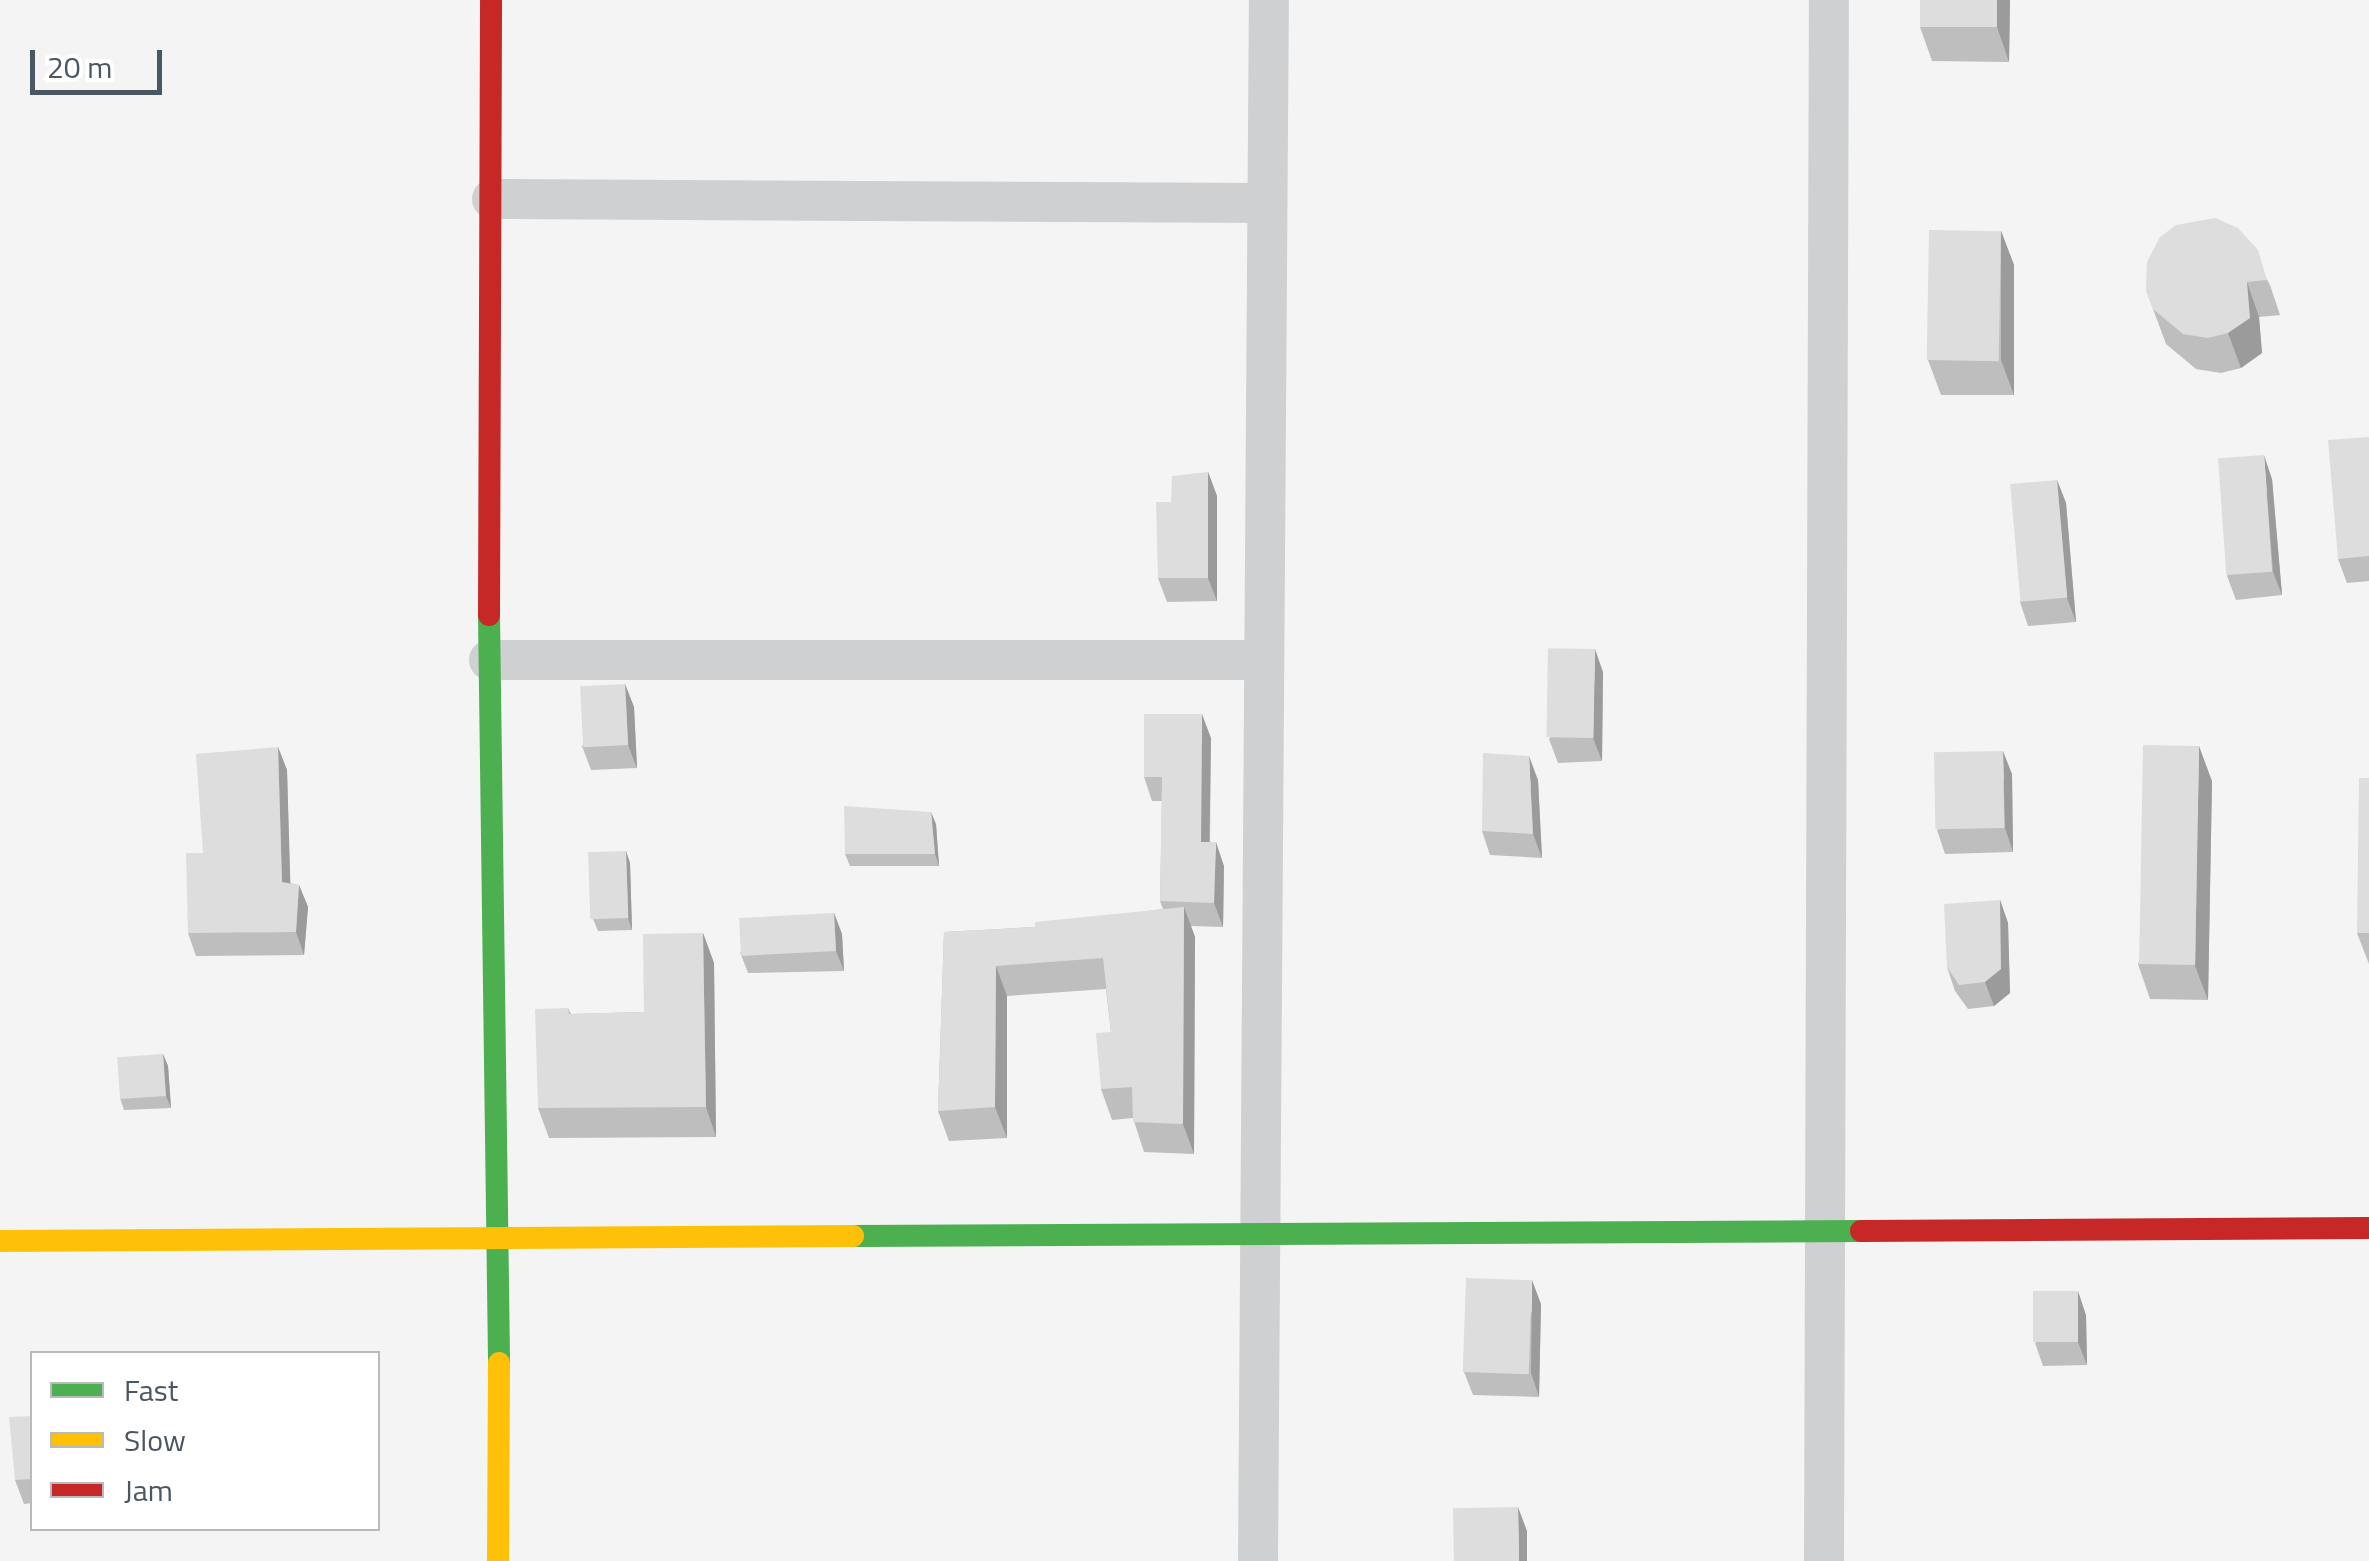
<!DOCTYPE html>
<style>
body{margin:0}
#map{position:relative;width:2369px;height:1561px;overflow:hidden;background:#f4f4f4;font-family:"Titillium Web",sans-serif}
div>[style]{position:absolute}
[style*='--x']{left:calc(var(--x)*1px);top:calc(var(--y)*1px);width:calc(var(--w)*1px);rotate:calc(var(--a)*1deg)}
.street>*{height:40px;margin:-20px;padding:0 20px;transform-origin:20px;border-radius:20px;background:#ced0d2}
.fast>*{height:22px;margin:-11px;padding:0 11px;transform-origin:11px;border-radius:11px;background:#4caf50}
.slow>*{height:22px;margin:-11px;padding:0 11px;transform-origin:11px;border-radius:11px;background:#ffc107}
.jam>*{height:22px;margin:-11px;padding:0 11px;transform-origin:11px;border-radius:11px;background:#c62828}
.wall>*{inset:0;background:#bebebf}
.shaded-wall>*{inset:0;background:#9b9b9b}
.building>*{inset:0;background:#ddddde;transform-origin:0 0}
span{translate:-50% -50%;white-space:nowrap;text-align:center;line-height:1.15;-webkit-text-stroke:10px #fff;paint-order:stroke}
.legend{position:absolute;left:30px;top:1351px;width:350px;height:180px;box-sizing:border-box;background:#fff;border:2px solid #b7bbc0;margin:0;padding:12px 18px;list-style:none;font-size:30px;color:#4a5661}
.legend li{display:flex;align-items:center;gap:20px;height:50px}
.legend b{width:50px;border:2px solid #b7bbc0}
.scale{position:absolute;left:30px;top:50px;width:132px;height:45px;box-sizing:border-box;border:5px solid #4a5661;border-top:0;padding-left:12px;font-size:30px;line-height:35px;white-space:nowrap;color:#4a5661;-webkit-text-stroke:8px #fff;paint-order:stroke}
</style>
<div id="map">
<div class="street">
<div style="--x:492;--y:199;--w:775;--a:0.3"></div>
<div style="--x:489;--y:660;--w:774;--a:0"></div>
<div style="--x:1258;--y:1561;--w:1561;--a:-89.6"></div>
<div style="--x:1824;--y:1561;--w:1561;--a:-89.82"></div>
</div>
<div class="fast">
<div style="--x:489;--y:615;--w:748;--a:89.23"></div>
<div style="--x:853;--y:1236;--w:1008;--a:-0.28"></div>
</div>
<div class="slow">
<div style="--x:0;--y:1241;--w:853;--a:-0.34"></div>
<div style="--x:498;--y:1561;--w:198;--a:-89.7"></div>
</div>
<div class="jam">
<div style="--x:489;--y:615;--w:615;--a:-89.81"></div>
<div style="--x:1861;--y:1231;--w:508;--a:-0.34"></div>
</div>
<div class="wall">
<div style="clip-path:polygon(1920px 0,2010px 0,2009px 62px,1932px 61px,1920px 27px)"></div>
<div style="clip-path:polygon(2238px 228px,2270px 285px,2280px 315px,2259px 317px,2262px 353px,2241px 368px,2221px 373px,2196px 369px,2166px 344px,2146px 290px)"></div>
<div style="clip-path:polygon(2001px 231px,2014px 265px,2014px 395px,1941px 395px,1928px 360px)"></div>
<div style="clip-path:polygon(2369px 437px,2369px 581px,2347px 583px,2338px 559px)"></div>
<div style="clip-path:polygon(1208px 472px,1217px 496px,1217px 601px,1167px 602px,1158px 578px)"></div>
<div style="clip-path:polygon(2272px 479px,2282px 595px,2236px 600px,2227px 576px)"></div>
<div style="clip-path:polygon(2057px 480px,2066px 503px,2076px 622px,2028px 626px,2020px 602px)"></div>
<div style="clip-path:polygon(1603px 672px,1602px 761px,1558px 763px,1549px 739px)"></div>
<div style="clip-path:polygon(625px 684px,634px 707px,637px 768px,591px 770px,582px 746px)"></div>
<div style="clip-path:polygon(1211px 738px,1210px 842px,1224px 866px,1223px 927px,1191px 926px,1195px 937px,1194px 1154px,1144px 1152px,1133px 1118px,1112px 1120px,1101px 1089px,1111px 1032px,1106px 989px,1007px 996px,1007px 1138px,949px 1141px,938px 1111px,944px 932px,1035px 927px,1163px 909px,1160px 901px,1162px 801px,1152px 801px,1144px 777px)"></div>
<div style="clip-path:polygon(278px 747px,287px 770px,290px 883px,299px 885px,308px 907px,304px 955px,196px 956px,188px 933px,203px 853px)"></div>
<div style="clip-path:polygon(2012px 774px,2013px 852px,1945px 854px,1937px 830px)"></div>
<div style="clip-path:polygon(2369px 778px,2369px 964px,2357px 933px)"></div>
<div style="clip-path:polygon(1538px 780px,1542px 858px,1490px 855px,1482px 831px)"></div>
<div style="clip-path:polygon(2212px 781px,2208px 1000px,2150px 999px,2138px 964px)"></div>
<div style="clip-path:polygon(936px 824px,939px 866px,850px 866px,845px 854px)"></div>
<div style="clip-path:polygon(626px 851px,630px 863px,632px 930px,598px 931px,593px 919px)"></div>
<div style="clip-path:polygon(2000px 900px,2008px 923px,2010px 993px,1994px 1006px,1968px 1009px,1955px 991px,1947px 967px)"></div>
<div style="clip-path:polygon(834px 913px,842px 934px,844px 971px,748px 973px,740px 952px)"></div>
<div style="clip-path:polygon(703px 933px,714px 963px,716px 1137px,549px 1138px,538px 1108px,568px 1008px,571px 1014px,644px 1012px)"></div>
<div style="clip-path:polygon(163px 1054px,168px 1066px,171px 1108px,124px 1110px,120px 1098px)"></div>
<div style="clip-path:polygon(1541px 1304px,1539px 1397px,1473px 1395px,1464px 1372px)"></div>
<div style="clip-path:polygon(2086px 1315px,2087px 1365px,2043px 1366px,2035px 1343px)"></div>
<div style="clip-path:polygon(32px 1416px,32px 1503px,24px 1504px,15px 1480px)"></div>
</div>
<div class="shaded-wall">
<div style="clip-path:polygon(1997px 0,2010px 0,2009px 62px,1997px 27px)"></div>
<div style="clip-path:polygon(2001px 231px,2014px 265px,2014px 395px,2001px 360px)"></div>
<div style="clip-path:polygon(2247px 282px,2259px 317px,2262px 353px,2241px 368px,2228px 333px)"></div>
<div style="clip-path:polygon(2264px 455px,2272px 479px,2282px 595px,2273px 572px)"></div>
<div style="clip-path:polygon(1208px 472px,1217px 496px,1217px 601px,1208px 578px)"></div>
<div style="clip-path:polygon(2057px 480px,2066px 503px,2076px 622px,2067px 598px)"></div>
<div style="clip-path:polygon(1595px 649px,1603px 672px,1602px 761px,1593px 738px)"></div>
<div style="clip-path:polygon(625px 684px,634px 707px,637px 768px,628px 745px)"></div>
<div style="clip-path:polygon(1202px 714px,1211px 738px,1209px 865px,1201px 842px)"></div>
<div style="clip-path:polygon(2199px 746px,2212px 781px,2208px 1000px,2195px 966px)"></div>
<div style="clip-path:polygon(278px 747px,287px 770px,291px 905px,282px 882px)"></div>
<div style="clip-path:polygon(2003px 751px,2012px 774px,2013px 852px,2005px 828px)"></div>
<div style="clip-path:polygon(1529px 756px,1538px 780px,1542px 858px,1533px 834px)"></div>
<div style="clip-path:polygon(931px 812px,936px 824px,939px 866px,935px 854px)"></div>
<div style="clip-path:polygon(1216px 842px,1224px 866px,1223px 927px,1214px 903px)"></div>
<div style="clip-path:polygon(626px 851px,630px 863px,632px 930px,628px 918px)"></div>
<div style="clip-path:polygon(299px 885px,308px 907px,304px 955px,296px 932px)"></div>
<div style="clip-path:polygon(2000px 900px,2008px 923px,2010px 993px,1994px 1006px,1985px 982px)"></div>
<div style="clip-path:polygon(1184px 907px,1195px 937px,1194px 1154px,1183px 1124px)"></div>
<div style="clip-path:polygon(834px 913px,842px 934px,844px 971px,836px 951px)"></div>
<div style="clip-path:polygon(703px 933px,714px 963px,716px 1137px,706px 1107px)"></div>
<div style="clip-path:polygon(996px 966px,1007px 996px,1007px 1138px,995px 1107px)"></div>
<div style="clip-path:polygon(163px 1054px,168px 1066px,171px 1108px,166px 1096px)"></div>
<div style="clip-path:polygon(1532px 1280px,1541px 1304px,1539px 1397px,1531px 1373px)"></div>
<div style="clip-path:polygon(2078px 1291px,2086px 1315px,2087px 1365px,2078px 1342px)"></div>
<div style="clip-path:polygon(1518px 1507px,1527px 1531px,1527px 1561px,1519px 1561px)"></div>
</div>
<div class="building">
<div style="left:1920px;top:0;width:77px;height:27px"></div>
<div style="clip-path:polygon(2215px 218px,2238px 228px,2258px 250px,2267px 280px,2247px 282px,2250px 318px,2228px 333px,2208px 338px,2183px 334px,2153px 309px,2146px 290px,2147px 262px,2160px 237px,2176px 225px)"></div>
<div style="left:1929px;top:230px;width:72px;height:130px;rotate:1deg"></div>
<div style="clip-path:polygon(2369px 437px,2369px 556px,2338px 559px,2328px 440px)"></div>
<div style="left:2264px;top:455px;width:117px;height:46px;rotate:86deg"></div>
<div style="clip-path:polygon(1208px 472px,1208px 578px,1158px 578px,1156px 502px,1171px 502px,1172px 476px)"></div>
<div style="left:2057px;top:480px;width:118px;height:47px;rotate:85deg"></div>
<div style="left:1595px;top:649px;width:89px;height:47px;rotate:91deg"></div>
<div style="left:625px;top:684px;width:61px;height:45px;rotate:87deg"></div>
<div style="clip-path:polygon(1144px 714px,1202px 714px,1201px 842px,1216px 842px,1214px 903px,1160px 901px,1162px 777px,1144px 777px)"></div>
<div style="left:2143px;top:745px;width:56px;height:219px;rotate:1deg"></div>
<div style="clip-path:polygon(278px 747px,282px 882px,299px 885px,296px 932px,188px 933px,186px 853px,203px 853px,196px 754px)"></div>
<div style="left:2003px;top:751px;width:77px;height:69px;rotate:89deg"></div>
<div style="clip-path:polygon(1483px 753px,1529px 756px,1533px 834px,1482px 831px)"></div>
<div style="clip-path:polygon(2359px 778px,2369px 778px,2369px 933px,2357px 933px)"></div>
<div style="clip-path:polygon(844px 806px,931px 812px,935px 854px,845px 854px)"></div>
<div style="left:626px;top:851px;width:67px;height:38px;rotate:88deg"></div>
<div style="clip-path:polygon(2000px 900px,2001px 969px,1985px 982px,1959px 985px,1947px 967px,1944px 904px)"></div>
<div style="clip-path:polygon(1184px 907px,1183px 1124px,1133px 1122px,1132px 1087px,1101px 1089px,1096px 1033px,1111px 1032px,1103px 958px,996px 966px,995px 1107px,938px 1111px,944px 932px,1035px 927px,1035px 922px)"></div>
<div style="left:834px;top:913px;width:38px;height:95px;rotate:87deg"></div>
<div style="clip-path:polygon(703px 933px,706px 1107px,538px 1108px,535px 1009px,568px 1008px,569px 1014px,644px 1012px,643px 934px)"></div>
<div style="left:163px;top:1054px;width:42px;height:46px;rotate:86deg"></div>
<div style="left:1466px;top:1278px;width:66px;height:94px;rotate:2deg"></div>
<div style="left:2078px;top:1291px;width:51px;height:45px;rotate:90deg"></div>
<div style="clip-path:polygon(32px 1416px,32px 1479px,15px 1480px,9px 1417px)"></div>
<div style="left:1518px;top:1507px;width:54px;height:65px;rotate:89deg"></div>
</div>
<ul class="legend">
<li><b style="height:12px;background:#4caf50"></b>Fast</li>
<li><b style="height:12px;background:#ffc107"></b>Slow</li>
<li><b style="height:12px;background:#c62828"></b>Jam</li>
</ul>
<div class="scale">20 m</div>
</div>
